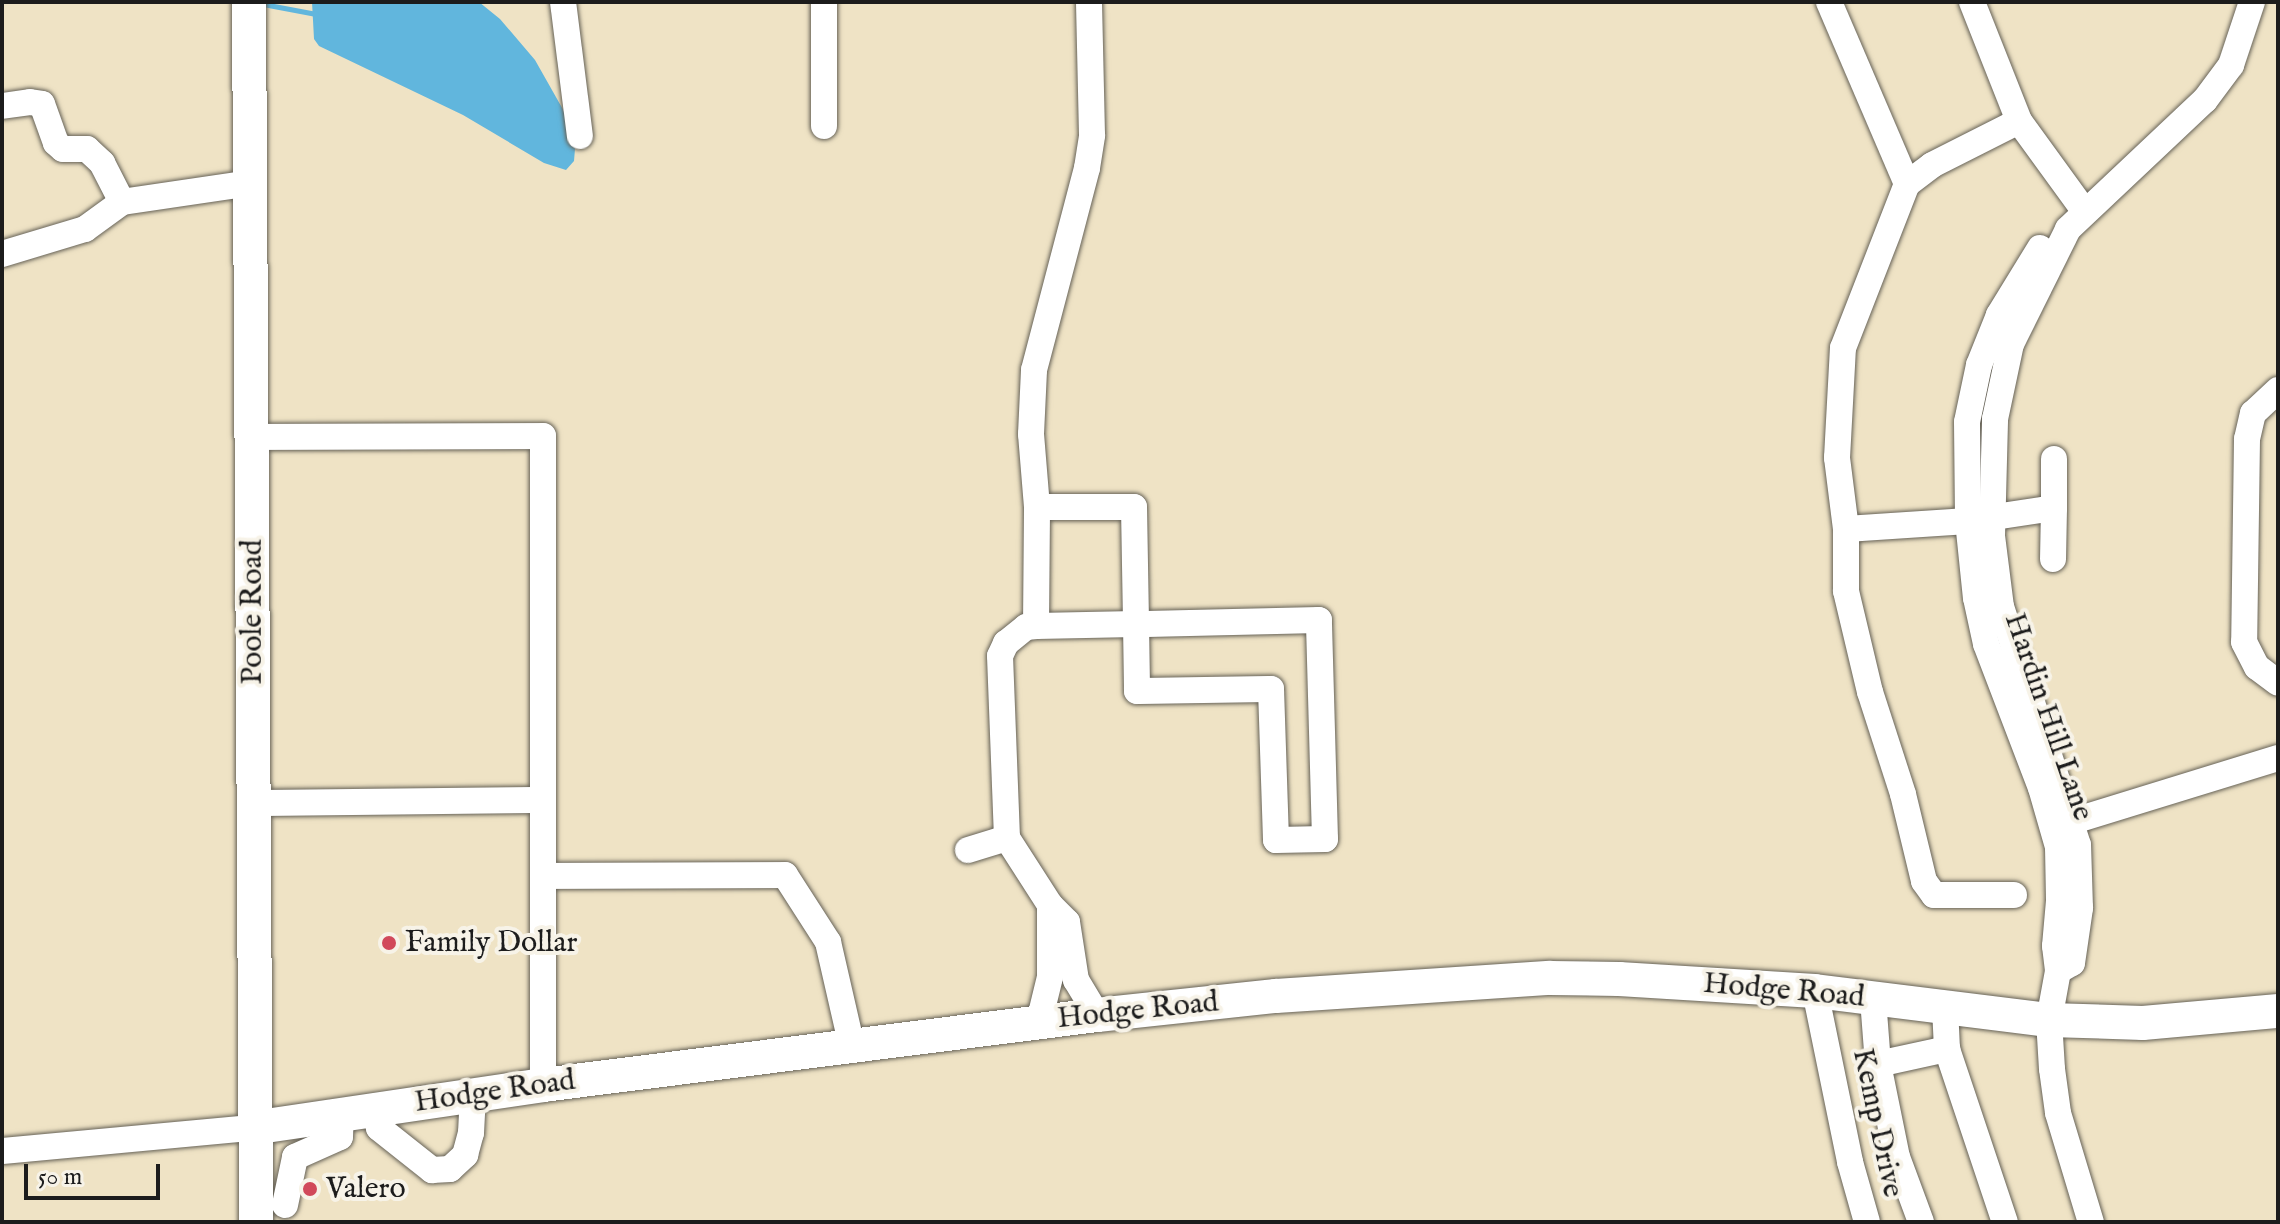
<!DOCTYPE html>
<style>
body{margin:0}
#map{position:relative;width:2280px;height:1224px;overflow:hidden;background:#efe3c5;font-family:"IM FELL English",serif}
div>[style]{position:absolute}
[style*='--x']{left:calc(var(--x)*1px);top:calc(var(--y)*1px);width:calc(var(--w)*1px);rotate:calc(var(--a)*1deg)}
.water>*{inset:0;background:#61b6dd}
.stream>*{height:5px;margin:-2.5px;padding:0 2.5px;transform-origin:2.5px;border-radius:2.5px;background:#61b6dd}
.roads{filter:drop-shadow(0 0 2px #666257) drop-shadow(0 0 2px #666257)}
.minor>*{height:26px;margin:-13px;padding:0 13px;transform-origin:13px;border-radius:13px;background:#fff}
.major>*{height:34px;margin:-17px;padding:0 17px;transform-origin:17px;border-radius:17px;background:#fff}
.dots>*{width:22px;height:22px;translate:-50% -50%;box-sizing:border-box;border:4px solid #f7f3e8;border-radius:50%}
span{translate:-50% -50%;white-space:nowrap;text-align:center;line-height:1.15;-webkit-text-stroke:8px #f7f3e8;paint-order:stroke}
.street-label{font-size:30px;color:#1c1c1c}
.poi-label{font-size:30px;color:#1c1c1c}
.left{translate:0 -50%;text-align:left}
.frame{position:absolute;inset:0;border:4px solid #1c1c1c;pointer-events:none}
.scale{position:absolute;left:24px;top:1164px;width:136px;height:36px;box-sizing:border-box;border:4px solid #1c1c1c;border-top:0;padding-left:10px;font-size:24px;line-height:28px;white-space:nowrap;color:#1c1c1c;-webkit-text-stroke:6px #f7f3e8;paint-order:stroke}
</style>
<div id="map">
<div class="water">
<div style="clip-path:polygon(312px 2px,479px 2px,500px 19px,535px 60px,565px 113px,575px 149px,574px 161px,566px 170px,544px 163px,463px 115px,319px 46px,314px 39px)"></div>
</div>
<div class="stream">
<div style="--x:263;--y:4;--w:54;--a:10.7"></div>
</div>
<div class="roads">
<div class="minor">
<div style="--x:563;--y:2;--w:135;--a:82.8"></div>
<div style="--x:1829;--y:2;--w:198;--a:66.8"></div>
<div style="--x:1972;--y:2;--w:128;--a:68.4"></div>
<div style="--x:2;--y:106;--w:28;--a:-8"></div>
<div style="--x:30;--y:102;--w:12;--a:9"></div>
<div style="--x:42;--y:104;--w:41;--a:70.3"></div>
<div style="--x:56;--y:143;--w:9;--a:41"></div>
<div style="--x:63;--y:149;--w:24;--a:0"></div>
<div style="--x:87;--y:149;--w:21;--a:43"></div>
<div style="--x:102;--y:163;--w:44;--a:62.9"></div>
<div style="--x:824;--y:126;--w:124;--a:-90"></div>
<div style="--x:2040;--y:248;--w:79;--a:121.5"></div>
<div style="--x:1999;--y:315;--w:54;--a:111.8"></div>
<div style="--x:1979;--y:365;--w:58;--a:101.9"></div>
<div style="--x:1967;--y:422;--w:99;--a:89.4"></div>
<div style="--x:1968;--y:521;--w:77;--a:84.1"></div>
<div style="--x:1976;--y:598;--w:47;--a:77.7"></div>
<div style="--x:1986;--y:644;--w:154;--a:69.1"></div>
<div style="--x:2041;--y:788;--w:61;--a:73.9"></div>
<div style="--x:2058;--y:847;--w:54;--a:88.9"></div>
<div style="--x:2059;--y:901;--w:45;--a:95.1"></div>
<div style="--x:2055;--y:946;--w:25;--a:83"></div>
<div style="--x:2058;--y:971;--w:50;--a:100.4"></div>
<div style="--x:2049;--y:1020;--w:49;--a:86.5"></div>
<div style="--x:2052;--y:1069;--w:44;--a:82.2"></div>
<div style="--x:2058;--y:1113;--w:114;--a:73.2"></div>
<div style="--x:2;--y:254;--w:87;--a:-16.8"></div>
<div style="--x:85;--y:229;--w:46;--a:-36.1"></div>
<div style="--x:122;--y:202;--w:130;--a:-8.4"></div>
<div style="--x:2278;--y:390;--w:34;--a:137"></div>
<div style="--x:2253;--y:413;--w:27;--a:103"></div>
<div style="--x:2247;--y:439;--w:203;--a:90.8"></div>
<div style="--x:2244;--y:642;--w:28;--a:63"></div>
<div style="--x:2257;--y:667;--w:26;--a:37"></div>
<div style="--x:253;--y:437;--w:290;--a:-0.2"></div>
<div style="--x:543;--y:436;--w:649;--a:90"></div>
<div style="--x:2054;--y:459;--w:49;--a:90"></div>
<div style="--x:1037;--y:507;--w:73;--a:-94.7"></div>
<div style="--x:1031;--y:434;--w:64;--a:-87.3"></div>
<div style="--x:1034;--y:370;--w:209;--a:-75.3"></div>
<div style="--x:1087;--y:168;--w:33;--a:-81"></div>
<div style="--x:1092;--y:135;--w:133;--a:-91.3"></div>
<div style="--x:1846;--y:529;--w:72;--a:-97.2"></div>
<div style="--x:1837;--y:458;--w:110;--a:-86.9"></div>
<div style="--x:1843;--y:348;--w:176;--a:-68.7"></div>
<div style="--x:1907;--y:184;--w:31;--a:-37"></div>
<div style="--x:1932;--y:165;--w:97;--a:-26.8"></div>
<div style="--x:2019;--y:121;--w:112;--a:54"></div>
<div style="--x:1036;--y:626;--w:119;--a:-89.5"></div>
<div style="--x:1037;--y:507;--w:97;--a:0"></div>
<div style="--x:1134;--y:507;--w:117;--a:89"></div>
<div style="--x:1136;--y:624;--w:67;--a:89.1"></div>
<div style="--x:1137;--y:691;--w:134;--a:-0.9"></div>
<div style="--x:1271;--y:689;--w:151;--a:88.1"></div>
<div style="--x:1276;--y:840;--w:49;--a:-1.2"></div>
<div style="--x:1325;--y:839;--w:219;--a:-91.6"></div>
<div style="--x:1319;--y:620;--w:183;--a:178.7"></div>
<div style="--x:1136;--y:624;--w:100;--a:178.9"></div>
<div style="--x:1036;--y:626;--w:10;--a:174"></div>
<div style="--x:1026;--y:627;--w:26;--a:141"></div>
<div style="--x:1006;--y:643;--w:14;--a:115"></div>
<div style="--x:1000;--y:656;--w:182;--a:87.8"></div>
<div style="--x:1007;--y:838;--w:80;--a:57.3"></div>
<div style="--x:1050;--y:905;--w:24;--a:45"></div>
<div style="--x:1067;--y:922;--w:59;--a:81.2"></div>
<div style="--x:1076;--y:980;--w:41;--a:59"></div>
<div style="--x:253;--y:803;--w:290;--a:-0.6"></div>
<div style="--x:2057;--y:826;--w:231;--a:-17.1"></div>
<div style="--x:968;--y:850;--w:41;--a:-17.1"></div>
<div style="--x:544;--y:876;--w:241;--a:-0.2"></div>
<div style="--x:785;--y:875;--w:80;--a:57.3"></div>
<div style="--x:828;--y:942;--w:108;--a:77.1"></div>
<div style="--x:2014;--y:895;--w:80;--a:180"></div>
<div style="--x:1934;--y:895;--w:17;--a:-126"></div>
<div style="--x:1924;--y:881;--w:89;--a:-103.6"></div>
<div style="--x:1903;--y:794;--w:107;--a:-107.9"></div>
<div style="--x:1870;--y:692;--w:104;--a:-103.4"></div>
<div style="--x:1846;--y:591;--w:62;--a:-90"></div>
<div style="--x:1846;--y:529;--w:122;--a:-3.8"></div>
<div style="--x:1968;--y:521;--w:87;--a:-8.6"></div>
<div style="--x:2054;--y:508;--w:51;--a:91.1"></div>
<div style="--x:2058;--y:971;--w:16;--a:-30"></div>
<div style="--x:2072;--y:963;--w:56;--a:-81.7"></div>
<div style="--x:2080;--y:908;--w:63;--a:-91.8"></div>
<div style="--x:2078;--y:845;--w:250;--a:-107.9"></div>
<div style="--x:2001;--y:607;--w:72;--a:-97.2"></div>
<div style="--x:1992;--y:536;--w:117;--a:-88.5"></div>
<div style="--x:1995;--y:419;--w:77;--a:-78"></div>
<div style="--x:2011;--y:344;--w:128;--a:-63.6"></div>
<div style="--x:2068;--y:229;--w:188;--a:-43.3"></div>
<div style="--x:2205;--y:100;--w:44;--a:-53.4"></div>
<div style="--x:2231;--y:65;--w:66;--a:-71.6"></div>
<div style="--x:1815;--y:991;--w:175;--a:78.4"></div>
<div style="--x:1850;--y:1162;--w:62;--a:74.2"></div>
<div style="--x:1873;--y:999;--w:65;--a:85.6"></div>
<div style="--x:1878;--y:1064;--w:71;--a:-12.3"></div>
<div style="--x:1945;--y:1007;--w:42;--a:87.3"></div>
<div style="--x:1947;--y:1049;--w:182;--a:71.5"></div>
<div style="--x:1039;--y:1022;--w:46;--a:-76.3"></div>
<div style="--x:1050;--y:977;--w:72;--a:-90"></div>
<div style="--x:1878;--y:1064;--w:95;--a:78.5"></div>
<div style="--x:1897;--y:1157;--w:69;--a:69.7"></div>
<div style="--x:375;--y:1108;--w:20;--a:79"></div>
<div style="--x:379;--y:1128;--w:68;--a:38.4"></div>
<div style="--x:432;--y:1170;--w:18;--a:-3"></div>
<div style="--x:450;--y:1169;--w:21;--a:-43"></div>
<div style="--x:465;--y:1155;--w:23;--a:-75"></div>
<div style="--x:471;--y:1133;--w:39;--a:-87"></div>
<div style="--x:2;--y:1151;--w:251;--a:-5.3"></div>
<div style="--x:285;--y:1205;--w:49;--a:-78.2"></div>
<div style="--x:295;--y:1157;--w:49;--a:-24"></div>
<div style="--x:340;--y:1137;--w:24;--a:-88"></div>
</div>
<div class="major">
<div style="--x:249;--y:2;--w:1220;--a:89.67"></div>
<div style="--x:252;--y:1128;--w:294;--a:-8.4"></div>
<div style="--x:543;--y:1085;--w:558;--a:-7.2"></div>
<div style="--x:1097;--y:1015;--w:180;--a:-6.1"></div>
<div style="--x:1276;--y:996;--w:275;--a:-3.8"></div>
<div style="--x:1550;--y:978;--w:69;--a:0.8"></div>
<div style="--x:1619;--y:979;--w:196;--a:3.5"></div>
<div style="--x:1815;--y:991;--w:236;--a:7.1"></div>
<div style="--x:2049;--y:1020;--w:94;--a:1.8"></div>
<div style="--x:2143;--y:1023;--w:136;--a:-5.1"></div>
</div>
</div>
<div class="dots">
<div style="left:389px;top:943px;background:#d1495b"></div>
<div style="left:310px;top:1189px;background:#d1495b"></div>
</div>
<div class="street-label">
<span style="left:253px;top:612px;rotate:-90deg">Poole Road</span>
<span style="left:2048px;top:717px;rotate:71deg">Hardin Hill Lane</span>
<span style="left:1784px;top:991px;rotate:5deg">Hodge Road</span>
<span style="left:1138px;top:1011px;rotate:-6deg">Hodge Road</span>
<span style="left:495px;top:1092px;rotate:-8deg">Hodge Road</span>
<span style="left:1877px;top:1123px;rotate:78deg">Kemp Drive</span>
</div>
<div class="poi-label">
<span class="left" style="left:405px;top:943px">Family Dollar</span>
<span class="left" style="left:326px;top:1189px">Valero</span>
</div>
<div class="frame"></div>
<div class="scale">50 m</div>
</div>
